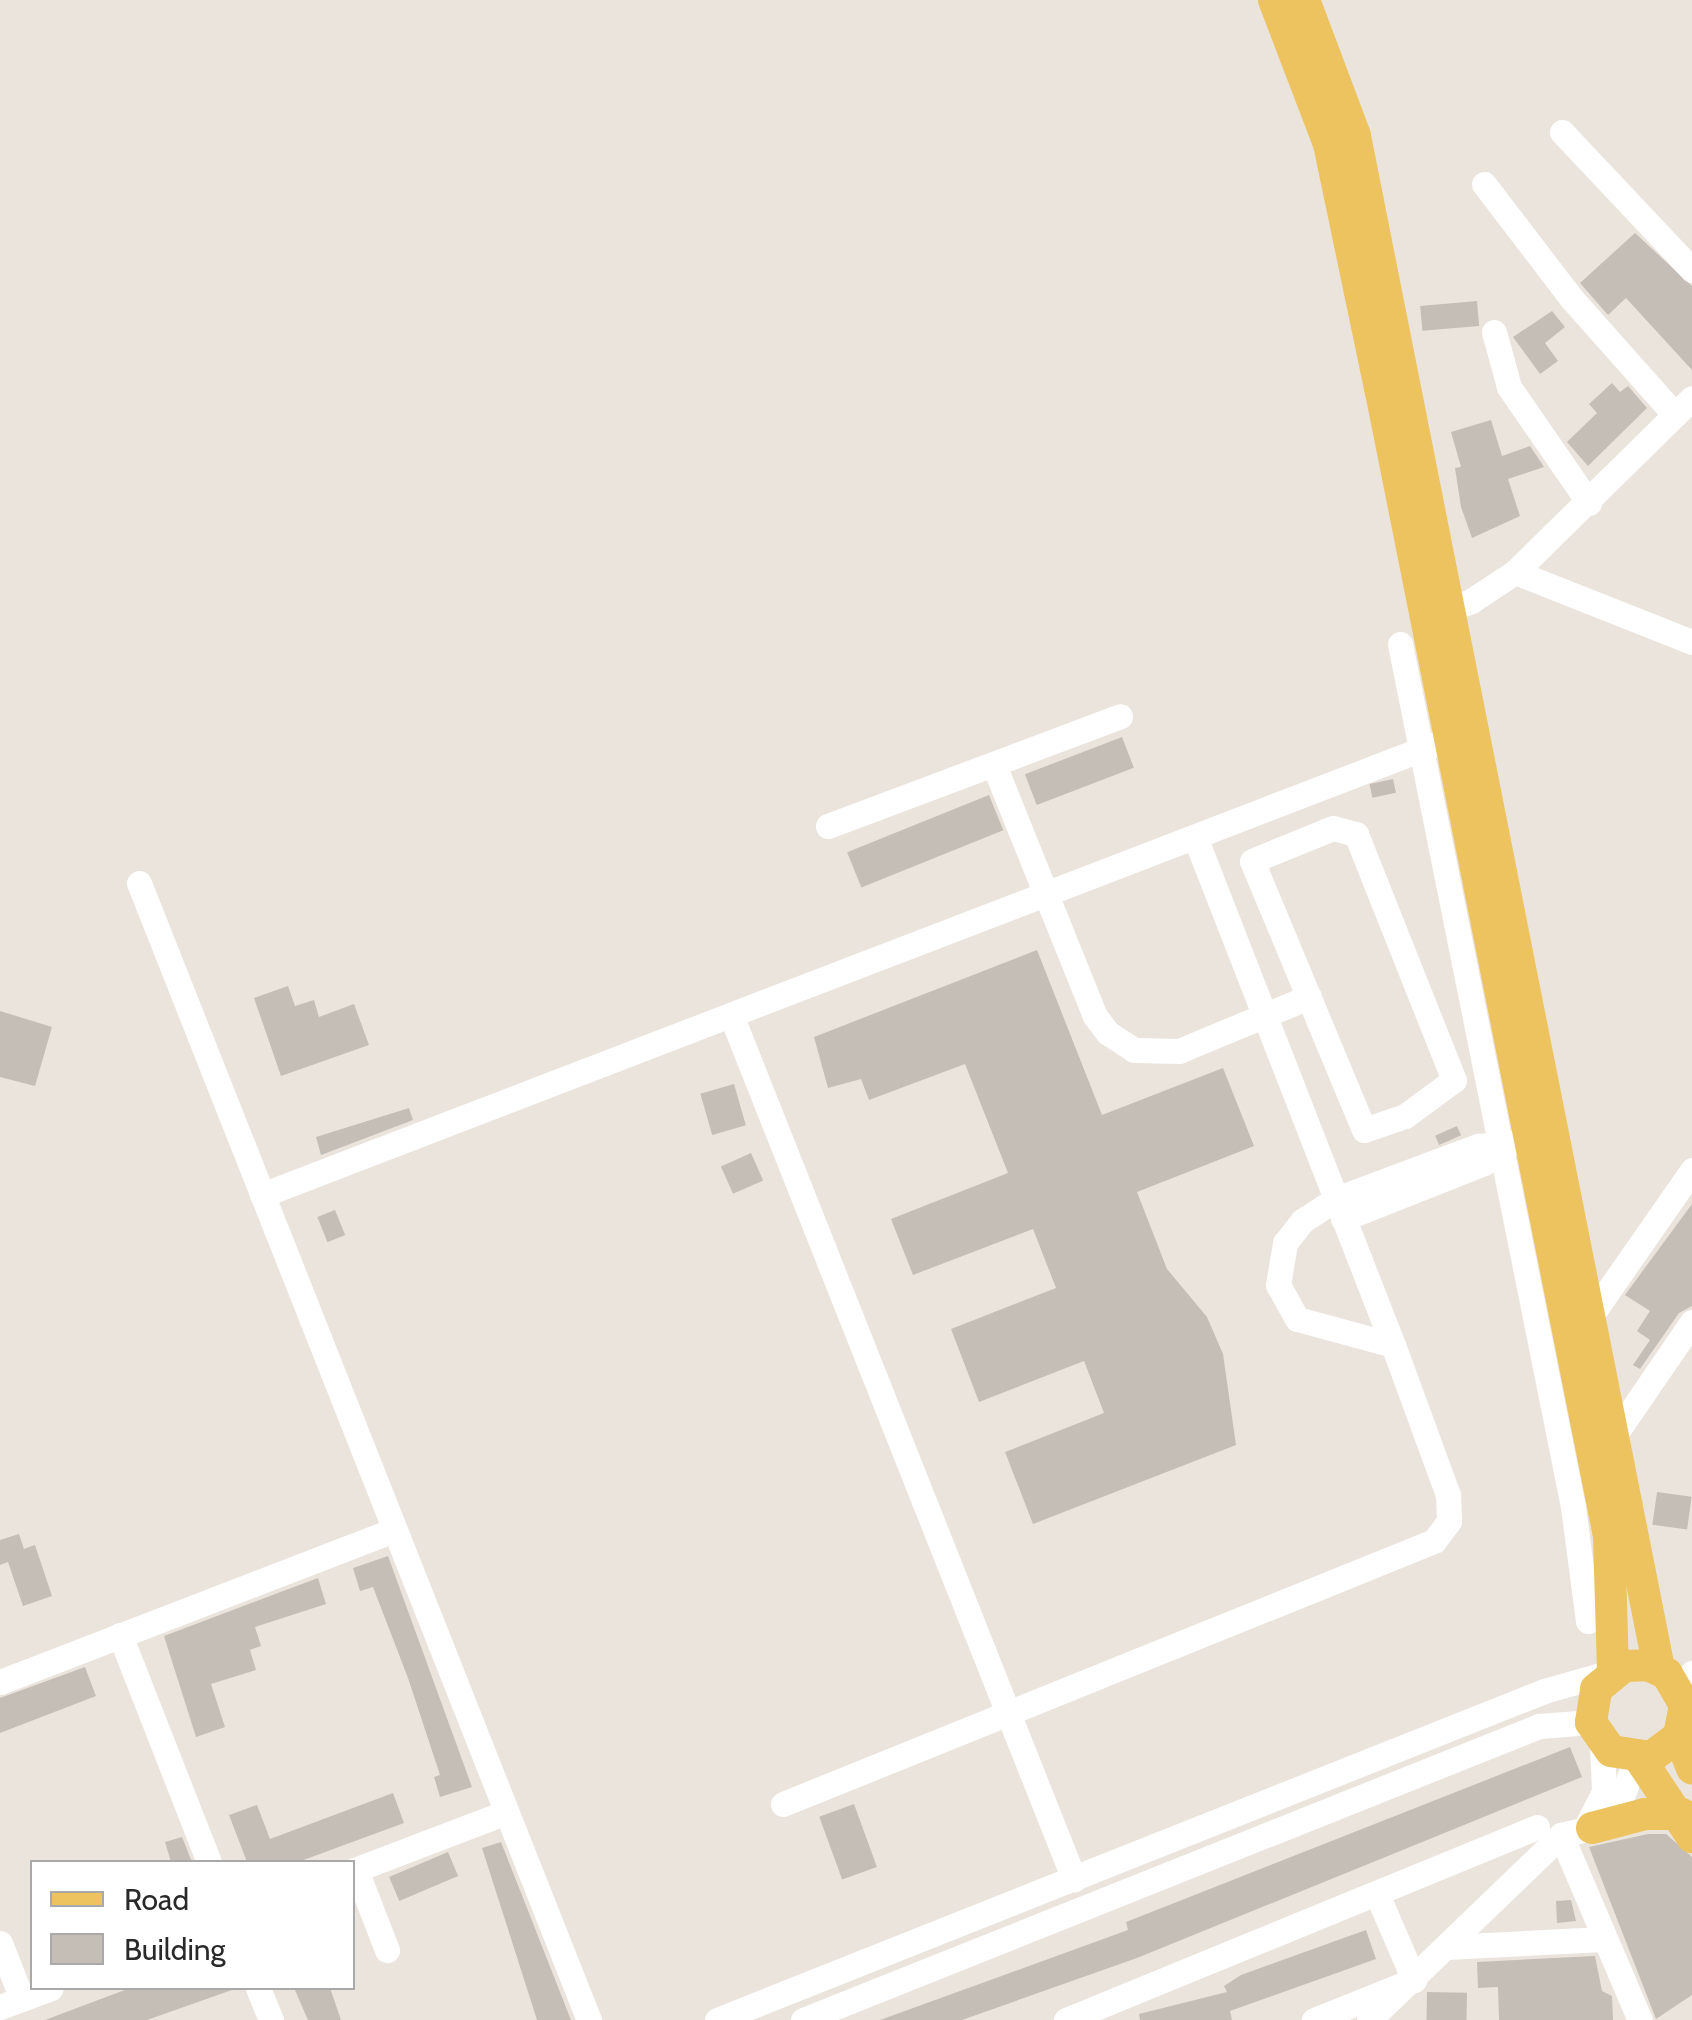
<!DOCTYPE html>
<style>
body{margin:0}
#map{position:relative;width:1692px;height:2020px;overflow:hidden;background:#ebe4dc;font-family:Cabin,sans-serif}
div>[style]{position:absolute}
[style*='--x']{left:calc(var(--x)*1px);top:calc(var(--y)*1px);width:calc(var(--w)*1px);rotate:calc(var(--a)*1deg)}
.building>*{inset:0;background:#c4beb7;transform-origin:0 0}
.minor>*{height:25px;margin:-12.5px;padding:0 12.5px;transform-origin:12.5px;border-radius:12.5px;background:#fff}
.major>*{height:32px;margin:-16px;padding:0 16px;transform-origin:16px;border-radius:16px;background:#edc35f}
span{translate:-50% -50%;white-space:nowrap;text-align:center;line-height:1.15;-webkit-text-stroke:10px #fff;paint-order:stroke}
.legend{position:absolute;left:30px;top:1860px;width:325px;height:130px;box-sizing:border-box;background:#fff;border:2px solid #a9a9a9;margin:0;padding:12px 18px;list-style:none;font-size:30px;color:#292929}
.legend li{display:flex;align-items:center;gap:20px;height:50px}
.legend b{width:50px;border:2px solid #a9a9a9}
</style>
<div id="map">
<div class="building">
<div style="clip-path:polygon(1635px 233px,1692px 286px,1692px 370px,1626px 298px,1608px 315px,1580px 283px)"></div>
<div style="left:1477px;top:301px;width:25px;height:57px;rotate:85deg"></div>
<div style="clip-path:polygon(1552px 311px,1565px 327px,1545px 343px,1558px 361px,1540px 374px,1513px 337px)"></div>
<div style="clip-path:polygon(1612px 383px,1620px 392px,1628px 386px,1647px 408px,1588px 466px,1567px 442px,1597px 413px,1589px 404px)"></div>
<div style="clip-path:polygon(1491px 420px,1502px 456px,1530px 446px,1544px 467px,1508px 479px,1520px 516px,1472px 538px,1461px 507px,1455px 468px,1461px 467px,1451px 432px)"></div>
<div style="left:1122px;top:737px;width:33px;height:104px;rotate:69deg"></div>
<div style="left:1393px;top:779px;width:14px;height:24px;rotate:78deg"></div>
<div style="left:989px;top:795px;width:38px;height:153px;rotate:68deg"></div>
<div style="clip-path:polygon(1037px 950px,1102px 1115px,1223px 1068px,1254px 1146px,1137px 1192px,1167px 1269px,1207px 1317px,1223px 1354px,1236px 1445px,1033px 1524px,1005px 1452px,1104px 1413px,1084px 1361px,979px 1402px,951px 1329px,1056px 1288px,1033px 1229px,913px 1275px,891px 1219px,1008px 1173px,965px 1064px,869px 1100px,861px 1079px,828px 1088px,814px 1037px)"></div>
<div style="clip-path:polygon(288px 986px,295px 1006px,314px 1000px,319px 1017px,354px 1004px,369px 1045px,281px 1076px,254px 998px)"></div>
<div style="clip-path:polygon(0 1011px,52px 1027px,35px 1086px,0 1077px)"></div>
<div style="left:734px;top:1084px;width:43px;height:35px;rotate:74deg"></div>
<div style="clip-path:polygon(409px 1108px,413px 1120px,321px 1155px,316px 1137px)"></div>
<div style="left:1457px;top:1126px;width:10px;height:24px;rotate:66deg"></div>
<div style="left:751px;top:1153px;width:30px;height:33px;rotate:66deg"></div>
<div style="clip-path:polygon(1692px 1204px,1692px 1306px,1679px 1313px,1640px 1369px,1633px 1365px,1650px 1340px,1637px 1331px,1650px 1311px,1625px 1295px)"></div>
<div style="left:335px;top:1210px;width:27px;height:19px;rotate:68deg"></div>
<div style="left:1657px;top:1492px;width:35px;height:33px;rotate:8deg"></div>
<div style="clip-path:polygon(19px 1534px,24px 1549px,35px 1545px,52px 1596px,23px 1606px,8px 1562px,0 1565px,0 1540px)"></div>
<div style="clip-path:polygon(388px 1556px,472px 1787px,440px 1797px,434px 1777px,440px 1775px,408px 1678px,373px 1587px,360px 1591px,353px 1568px)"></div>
<div style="clip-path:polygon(318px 1578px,326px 1604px,255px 1627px,261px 1646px,250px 1650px,256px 1670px,211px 1684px,225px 1727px,196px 1737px,164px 1636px)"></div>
<div style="clip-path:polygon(85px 1667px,96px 1696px,0 1733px,0 1698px)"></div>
<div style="clip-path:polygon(1570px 1747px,1582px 1777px,1137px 1958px,962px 2020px,880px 2020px,1128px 1930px,1126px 1922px)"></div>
<div style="clip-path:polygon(393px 1793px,404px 1823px,298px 1862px,247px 1862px,229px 1815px,257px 1805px,270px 1839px)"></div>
<div style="left:854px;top:1804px;width:67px;height:37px;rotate:70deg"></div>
<div style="clip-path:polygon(1648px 1834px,1666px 1834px,1692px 1857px,1692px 1995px,1656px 2019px,1589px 1847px)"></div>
<div style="clip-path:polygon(182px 1837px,192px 1862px,171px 1862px,165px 1842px)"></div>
<div style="clip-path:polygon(501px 1842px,569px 2015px,571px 2020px,537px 2020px,482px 1848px)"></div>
<div style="left:448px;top:1852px;width:26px;height:64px;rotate:67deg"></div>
<div style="clip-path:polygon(1571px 1900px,1576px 1921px,1557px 1923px,1556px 1901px)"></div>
<div style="clip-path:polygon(1366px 1930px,1376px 1959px,1230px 2011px,1232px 2020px,1140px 2020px,1139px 2014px,1227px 1992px,1224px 1986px,1241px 1975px)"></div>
<div style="clip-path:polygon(1595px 1956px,1602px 1991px,1612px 1996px,1613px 2020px,1499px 2020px,1498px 1987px,1478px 1988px,1477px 1962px)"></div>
<div style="clip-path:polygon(130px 1988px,231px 1988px,232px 1990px,147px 2020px,45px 2020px)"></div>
<div style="clip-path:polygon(294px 1988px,330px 1988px,341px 2020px,308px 2020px)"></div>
<div style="left:1427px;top:1992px;width:40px;height:28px;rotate:1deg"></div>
</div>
<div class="minor">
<div style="--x:1562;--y:132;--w:190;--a:46.7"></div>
<div style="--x:1484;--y:184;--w:145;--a:52.6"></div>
<div style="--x:1572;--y:299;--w:155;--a:48.4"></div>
<div style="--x:1494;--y:332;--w:57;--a:74.7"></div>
<div style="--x:1509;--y:387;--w:141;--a:55.4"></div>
<div style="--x:1515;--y:572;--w:190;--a:21.6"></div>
<div style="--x:1435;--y:613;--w:38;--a:-18"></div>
<div style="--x:1471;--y:601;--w:53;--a:-33.4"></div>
<div style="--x:1515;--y:572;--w:248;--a:-44.5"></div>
<div style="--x:1400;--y:644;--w:880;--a:78.66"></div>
<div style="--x:1573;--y:1507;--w:115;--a:82.5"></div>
<div style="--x:994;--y:765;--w:271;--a:68.1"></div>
<div style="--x:1095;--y:1016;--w:21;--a:53"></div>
<div style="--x:1108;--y:1033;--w:31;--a:33"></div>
<div style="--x:1134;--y:1050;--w:45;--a:1.3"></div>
<div style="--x:1179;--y:1051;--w:141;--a:-22.6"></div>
<div style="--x:828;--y:826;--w:312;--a:-20.6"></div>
<div style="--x:1333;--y:828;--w:24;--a:15"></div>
<div style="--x:1356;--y:834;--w:265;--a:68.3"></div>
<div style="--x:1454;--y:1080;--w:61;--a:143.7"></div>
<div style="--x:1405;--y:1116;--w:43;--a:161.1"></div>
<div style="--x:1364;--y:1130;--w:291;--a:-112.6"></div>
<div style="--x:1252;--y:861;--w:87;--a:-22.2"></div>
<div style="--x:139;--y:883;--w:1223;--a:68.41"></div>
<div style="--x:731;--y:1015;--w:930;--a:68.35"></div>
<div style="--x:262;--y:1195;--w:1271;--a:-21.03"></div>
<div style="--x:1343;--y:1219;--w:152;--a:-21.7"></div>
<div style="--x:1484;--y:1163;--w:23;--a:-43"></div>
<div style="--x:1590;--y:1317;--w:179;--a:-55.2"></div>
<div style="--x:1393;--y:1345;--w:99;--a:-164.8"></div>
<div style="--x:1297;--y:1319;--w:39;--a:-119"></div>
<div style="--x:1278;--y:1285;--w:43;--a:-80.5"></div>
<div style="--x:1285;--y:1243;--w:28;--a:-52"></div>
<div style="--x:1302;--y:1221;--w:40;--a:-32.9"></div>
<div style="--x:1336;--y:1199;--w:152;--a:-20.5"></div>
<div style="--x:1478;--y:1146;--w:36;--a:-5"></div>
<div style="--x:1614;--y:1436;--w:138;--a:-55.6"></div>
<div style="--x:120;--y:1635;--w:244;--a:68.6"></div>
<div style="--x:0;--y:1682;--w:422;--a:-21.1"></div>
<div style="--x:1680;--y:1690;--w:21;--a:-55"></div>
<div style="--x:783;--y:1804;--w:702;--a:-22"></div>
<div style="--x:1434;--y:1541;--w:25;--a:-53"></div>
<div style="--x:1449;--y:1521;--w:26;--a:-92"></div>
<div style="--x:1448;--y:1495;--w:160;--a:-110.1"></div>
<div style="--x:1393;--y:1345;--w:545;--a:-111.29"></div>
<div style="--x:1587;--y:1825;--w:38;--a:-63"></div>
<div style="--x:1604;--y:1791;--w:48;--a:-92.4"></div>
<div style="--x:1561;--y:1835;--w:201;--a:66.9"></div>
<div style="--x:356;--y:1870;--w:86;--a:68.8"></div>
<div style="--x:352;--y:1871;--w:163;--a:-20.9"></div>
<div style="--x:0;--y:1943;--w:60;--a:68.6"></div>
<div style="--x:1446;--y:1947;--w:157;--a:-2.9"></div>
<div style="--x:258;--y:1988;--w:35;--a:68"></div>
<div style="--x:0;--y:2007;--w:54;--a:-20.4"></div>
<div style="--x:717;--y:2020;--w:890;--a:-21.69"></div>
<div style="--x:1544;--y:1691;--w:70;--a:-15.8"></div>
<div style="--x:803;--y:2020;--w:793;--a:-21.77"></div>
<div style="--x:1539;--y:1726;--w:52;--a:-4.4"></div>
<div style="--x:1066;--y:2020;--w:509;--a:-22.28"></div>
<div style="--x:1314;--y:2020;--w:108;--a:-21.8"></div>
<div style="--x:1414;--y:1980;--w:94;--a:-113.3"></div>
<div style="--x:1369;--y:2020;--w:267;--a:-43.9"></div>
<div style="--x:1561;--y:1835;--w:32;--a:-13"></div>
<div style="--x:1592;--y:1828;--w:31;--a:-36"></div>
<div style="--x:1617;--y:1810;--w:54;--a:-69.6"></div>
</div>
<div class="major">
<div style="--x:1274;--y:0;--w:154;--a:69.1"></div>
<div style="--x:1329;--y:144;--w:253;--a:78.2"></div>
<div style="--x:1381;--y:392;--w:1166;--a:78.73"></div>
<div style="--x:1609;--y:1536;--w:135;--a:88.3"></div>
<div style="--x:1304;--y:0;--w:145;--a:69.4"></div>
<div style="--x:1355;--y:136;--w:1563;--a:78.78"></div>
<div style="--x:1679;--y:1736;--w:35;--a:143"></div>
<div style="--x:1651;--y:1757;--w:40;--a:-171.5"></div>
<div style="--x:1611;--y:1751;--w:35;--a:-125"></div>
<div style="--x:1591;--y:1722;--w:33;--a:-81"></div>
<div style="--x:1596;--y:1689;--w:36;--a:-39"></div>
<div style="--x:1624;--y:1666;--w:24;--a:-2"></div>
<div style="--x:1648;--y:1665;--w:21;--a:25"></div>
<div style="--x:1667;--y:1674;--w:36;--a:60"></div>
<div style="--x:1685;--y:1705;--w:32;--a:101"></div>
<div style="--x:1679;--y:1736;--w:35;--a:68"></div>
<div style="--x:1640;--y:1759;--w:94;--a:56.3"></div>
<div style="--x:1592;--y:1828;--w:55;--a:-14.8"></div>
<div style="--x:1645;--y:1814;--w:37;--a:0"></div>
</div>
<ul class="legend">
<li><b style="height:12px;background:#edc35f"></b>Road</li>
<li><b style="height:28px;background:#c4beb7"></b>Building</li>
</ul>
</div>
